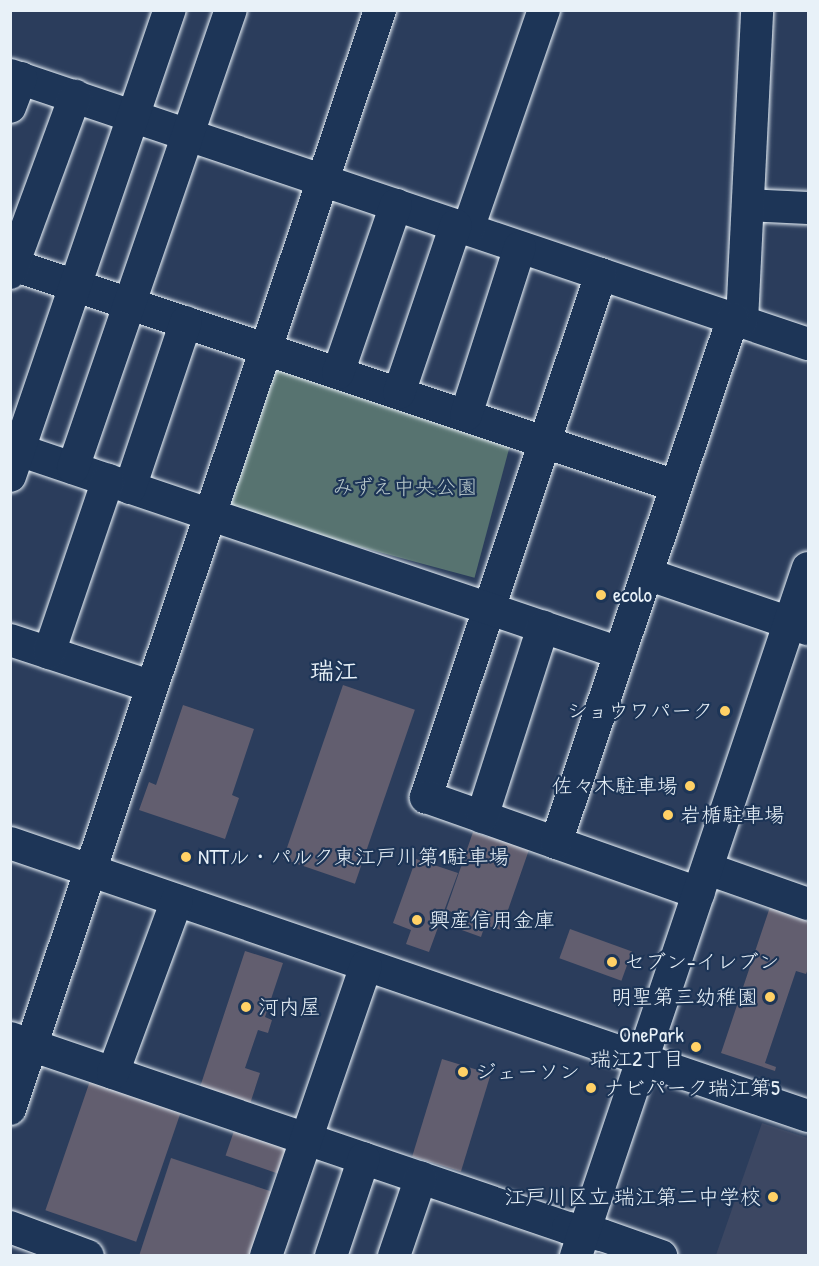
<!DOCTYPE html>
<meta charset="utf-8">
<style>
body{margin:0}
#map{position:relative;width:819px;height:1266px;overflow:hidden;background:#2b3d5c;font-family:"Patrick Hand","Klee One",sans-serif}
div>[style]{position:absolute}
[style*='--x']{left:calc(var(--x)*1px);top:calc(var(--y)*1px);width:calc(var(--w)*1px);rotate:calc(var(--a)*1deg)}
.built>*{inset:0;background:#3c4762}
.green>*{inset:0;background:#577370;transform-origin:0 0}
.building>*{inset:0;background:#625e6f;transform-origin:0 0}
.roads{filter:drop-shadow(0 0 2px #e8f1f8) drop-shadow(0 0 2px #e8f1f8)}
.minor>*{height:32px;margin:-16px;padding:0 16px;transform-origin:16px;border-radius:16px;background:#1d3557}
.dots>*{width:16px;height:16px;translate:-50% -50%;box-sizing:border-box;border:3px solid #1d3557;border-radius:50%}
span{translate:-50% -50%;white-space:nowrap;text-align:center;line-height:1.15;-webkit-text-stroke:4.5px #1d3557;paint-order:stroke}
.park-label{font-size:21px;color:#b5c5c8}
.poi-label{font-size:21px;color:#e8f1f8}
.left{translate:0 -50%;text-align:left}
.right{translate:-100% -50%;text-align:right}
.quarter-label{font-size:24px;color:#e8f1f8;font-weight:700}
.frame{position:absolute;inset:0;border:12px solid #e8f1f8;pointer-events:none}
</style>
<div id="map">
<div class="built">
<div style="clip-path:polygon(762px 1123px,808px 1138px,808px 1255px,716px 1255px)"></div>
</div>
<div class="green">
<div style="left:268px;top:367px;width:254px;height:150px;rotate:15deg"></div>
</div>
<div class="building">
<div style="left:343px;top:685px;width:76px;height:184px;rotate:19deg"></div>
<div style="clip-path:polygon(183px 705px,254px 729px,232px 795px,239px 798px,225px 839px,139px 810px,149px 782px,156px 785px)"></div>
<div style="clip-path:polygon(490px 830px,531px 844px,501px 930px,485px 925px,481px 937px,459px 929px,464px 916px,446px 910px,473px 832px,488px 837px)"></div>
<div style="clip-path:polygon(416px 859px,458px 873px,429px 952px,406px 944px,411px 930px,393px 923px)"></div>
<div style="clip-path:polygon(771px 904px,808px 917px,808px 969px,806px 974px,796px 971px,765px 1063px,776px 1067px,775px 1071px,721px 1053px)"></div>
<div style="left:570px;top:929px;width:66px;height:31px;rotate:20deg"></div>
<div style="clip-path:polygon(245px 951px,283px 963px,265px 1017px,272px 1020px,268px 1033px,258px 1030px,245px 1068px,260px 1073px,250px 1104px,200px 1087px)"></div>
<div style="left:442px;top:1059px;width:51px;height:102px;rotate:17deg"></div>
<div style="left:91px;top:1078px;width:96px;height:140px;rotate:19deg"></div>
<div style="left:235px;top:1128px;width:56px;height:29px;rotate:19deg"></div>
<div style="clip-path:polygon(171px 1158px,273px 1192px,252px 1256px,139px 1256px)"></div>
</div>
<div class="roads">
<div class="minor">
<div style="--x:10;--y:75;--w:842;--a:18.63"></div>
<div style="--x:10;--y:107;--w:31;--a:-69"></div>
<div style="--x:748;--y:205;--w:60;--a:2.9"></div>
<div style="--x:468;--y:229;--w:232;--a:-70.9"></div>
<div style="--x:10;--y:264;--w:702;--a:18.43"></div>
<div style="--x:10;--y:273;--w:189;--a:-69.8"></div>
<div style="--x:601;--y:274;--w:552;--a:108.5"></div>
<div style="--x:426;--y:797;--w:289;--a:19.4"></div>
<div style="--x:742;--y:321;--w:311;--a:-87.2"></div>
<div style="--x:338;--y:373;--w:178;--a:-71"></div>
<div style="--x:399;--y:393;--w:177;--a:-71.3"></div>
<div style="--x:466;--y:415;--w:176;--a:-72.2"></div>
<div style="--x:10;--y:447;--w:644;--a:18.66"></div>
<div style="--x:73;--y:468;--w:484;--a:-71"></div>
<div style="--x:10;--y:476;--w:493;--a:-71.1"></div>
<div style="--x:130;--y:488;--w:175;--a:-71.4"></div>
<div style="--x:647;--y:574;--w:170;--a:18.9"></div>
<div style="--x:10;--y:640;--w:147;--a:18.2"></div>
<div style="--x:49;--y:653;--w:183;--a:-71.2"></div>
<div style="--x:482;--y:817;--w:200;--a:-72.2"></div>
<div style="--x:10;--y:843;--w:843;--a:18.89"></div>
<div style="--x:556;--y:843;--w:554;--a:-71.37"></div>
<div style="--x:708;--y:869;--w:106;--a:19.3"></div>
<div style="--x:10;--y:1038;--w:589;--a:18.8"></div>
<div style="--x:568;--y:1228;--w:35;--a:12"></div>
<div style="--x:602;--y:1235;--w:63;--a:19.6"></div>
<div style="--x:113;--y:1073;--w:184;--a:-69.7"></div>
<div style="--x:10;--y:1109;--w:1160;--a:-71.39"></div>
<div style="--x:10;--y:1227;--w:83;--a:20.4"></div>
<div style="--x:266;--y:1256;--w:307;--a:-71"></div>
<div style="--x:331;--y:1256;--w:103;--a:-71.4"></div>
<div style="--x:394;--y:1256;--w:83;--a:-71.1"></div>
<div style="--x:576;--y:1256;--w:726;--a:-71.37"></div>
</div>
</div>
<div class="dots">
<div style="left:601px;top:595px;background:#ffd166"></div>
<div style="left:725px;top:711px;background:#ffd166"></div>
<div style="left:690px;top:786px;background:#ffd166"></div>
<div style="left:668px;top:815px;background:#ffd166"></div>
<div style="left:186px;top:857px;background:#ffd166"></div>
<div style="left:417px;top:920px;background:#ffd166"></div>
<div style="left:612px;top:962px;background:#ffd166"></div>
<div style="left:770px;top:997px;background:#ffd166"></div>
<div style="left:246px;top:1007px;background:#ffd166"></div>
<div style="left:696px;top:1047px;background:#ffd166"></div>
<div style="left:463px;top:1072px;background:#ffd166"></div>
<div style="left:591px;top:1088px;background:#ffd166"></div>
<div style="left:773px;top:1197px;background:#ffd166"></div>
</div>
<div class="park-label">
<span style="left:405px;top:487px">みずえ中央公園</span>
</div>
<div class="poi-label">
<span class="left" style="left:613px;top:595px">ecolo</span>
<span class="right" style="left:713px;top:711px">ショウワパーク</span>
<span class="right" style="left:678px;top:786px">佐々木駐車場</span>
<span class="left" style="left:680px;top:815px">岩楯駐車場</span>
<span class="left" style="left:198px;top:857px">NTTル・パルク東江戸川第1駐車場</span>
<span class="left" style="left:429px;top:920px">興産信用金庫</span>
<span class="left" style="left:624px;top:962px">セブン-イレブン</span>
<span class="right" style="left:758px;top:997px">明聖第三幼稚園</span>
<span class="left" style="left:258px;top:1007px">河内屋</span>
<span class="right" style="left:684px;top:1047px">OnePark<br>瑞江2丁目</span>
<span class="left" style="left:475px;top:1072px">ジェーソン</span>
<span class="left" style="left:603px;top:1088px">ナビパーク瑞江第5</span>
<span class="right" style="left:761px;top:1197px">江戸川区立 瑞江第二中学校</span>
</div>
<div class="quarter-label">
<span style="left:334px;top:671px">瑞江</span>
</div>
<div class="frame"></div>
</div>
